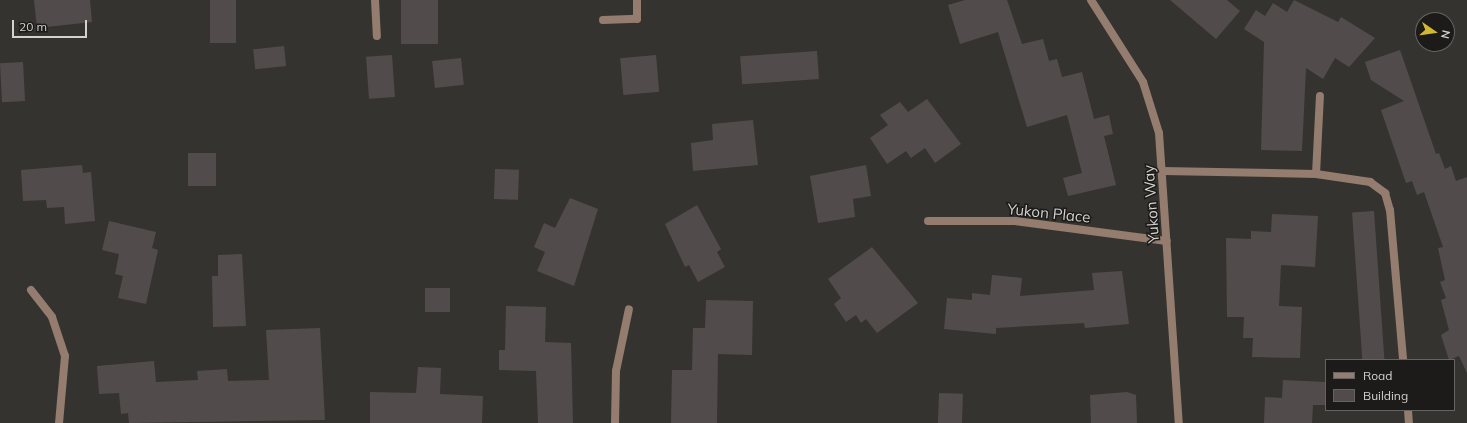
<!DOCTYPE html>
<style>
body{margin:0}
#map{position:relative;width:1467px;height:423px;overflow:hidden;background:#35332f;font-family:Mulish,sans-serif}
div>[style]{position:absolute}
[style*='--x']{left:calc(var(--x)*1px);top:calc(var(--y)*1px);width:calc(var(--w)*1px);rotate:calc(var(--a)*1deg)}
.building>*{inset:0;background:#514c4b;transform-origin:0 0}
.service>*{height:8px;margin:-4px;padding:0 4px;transform-origin:4px;border-radius:4px;background:#947c6e}
.minor>*{height:8px;margin:-4px;padding:0 4px;transform-origin:4px;border-radius:4px;background:#947c6e}
span{translate:-50% -50%;white-space:nowrap;text-align:center;line-height:1.15;-webkit-text-stroke:3px #1c1b19;paint-order:stroke}
.street-label{font-size:15px;color:#d3d2cf}
.legend{position:absolute;left:1325px;top:359px;width:130px;height:52px;box-sizing:border-box;background:#1c1b19;border:1px solid #656462;margin:0;padding:5px 7px;list-style:none;font-size:12px;color:#d3d2cf}
.legend li{display:flex;align-items:center;gap:8px;height:20px}
.legend b{width:20px;border:1px solid #656462}
.north{position:absolute;left:1415px;top:12px;width:40px;height:40px;box-sizing:border-box;background:#1c1b19;border:1px solid #656462;border-radius:50%;rotate:103deg;font-size:11px;font-weight:700;line-height:16px;text-align:center;color:#d3d2cf}
.north::after{content:'';display:block;margin:auto;width:14px;height:18px;background:#d2b735;clip-path:polygon(50% 0,100% 100%,50% 72%,0 100%)}
.scale{position:absolute;left:12px;top:20px;width:75px;height:18px;box-sizing:border-box;border:2px solid #d3d2cf;border-top:0;padding-left:5px;font-size:12px;line-height:14px;white-space:nowrap;color:#d3d2cf;-webkit-text-stroke:3px #1c1b19;paint-order:stroke}
</style>
<div id="map">
<div class="building">
<div style="clip-path:polygon(34px 0,90px 0,92px 22px,37px 28px)"></div>
<div style="left:210px;top:0;width:26px;height:43px"></div>
<div style="left:401px;top:0;width:37px;height:44px"></div>
<div style="clip-path:polygon(965px 0,1007px 0,1022px 44px,1043px 39px,1049px 61px,1057px 59px,1062px 77px,1082px 72px,1094px 119px,1109px 115px,1113px 134px,1104px 136px,1116px 185px,1068px 196px,1063px 178px,1082px 173px,1067px 115px,1027px 127px,998px 32px,960px 44px,948px 5px)"></div>
<div style="clip-path:polygon(1170px 0,1227px 0,1240px 11px,1216px 39px)"></div>
<div style="clip-path:polygon(1294px 0,1338px 22px,1341px 17px,1375px 38px,1349px 67px,1335px 58px,1323px 79px,1306px 68px,1302px 151px,1261px 150px,1264px 42px,1244px 29px,1256px 10px,1265px 16px,1273px 3px,1287px 12px)"></div>
<div style="left:284px;top:46px;width:20px;height:31px;rotate:84deg"></div>
<div style="clip-path:polygon(1400px 50px,1436px 154px,1439px 153px,1445px 169px,1451px 166px,1456px 181px,1467px 177px,1467px 373px,1459px 356px,1449px 360px,1441px 335px,1449px 330px,1441px 300px,1446px 298px,1440px 282px,1445px 280px,1438px 248px,1443px 247px,1424px 192px,1417px 195px,1412px 181px,1406px 183px,1381px 110px,1404px 101px,1371px 80px,1365px 62px)"></div>
<div style="left:817px;top:51px;width:28px;height:77px;rotate:86deg"></div>
<div style="left:392px;top:55px;width:42px;height:26px;rotate:86deg"></div>
<div style="left:656px;top:55px;width:37px;height:36px;rotate:85deg"></div>
<div style="left:461px;top:58px;width:27px;height:29px;rotate:84deg"></div>
<div style="left:23px;top:62px;width:39px;height:23px;rotate:87deg"></div>
<div style="clip-path:polygon(927px 99px,961px 144px,935px 163px,925px 148px,911px 158px,906px 151px,887px 164px,870px 138px,888px 125px,880px 115px,900px 102px,908px 112px)"></div>
<div style="clip-path:polygon(753px 120px,758px 165px,693px 171px,691px 143px,713px 140px,712px 124px)"></div>
<div style="left:188px;top:153px;width:28px;height:33px"></div>
<div style="clip-path:polygon(82px 165px,83px 173px,91px 172px,95px 221px,65px 224px,64px 207px,47px 208px,46px 200px,23px 201px,21px 170px)"></div>
<div style="clip-path:polygon(866px 165px,871px 196px,853px 199px,855px 217px,818px 223px,810px 176px)"></div>
<div style="left:495px;top:169px;width:24px;height:30px;rotate:2deg"></div>
<div style="clip-path:polygon(570px 198px,598px 209px,574px 286px,537px 271px,545px 252px,534px 247px,544px 223px,555px 228px)"></div>
<div style="clip-path:polygon(697px 205px,721px 249px,717px 252px,725px 267px,698px 282px,689px 265px,685px 267px,665px 224px)"></div>
<div style="left:1374px;top:211px;width:149px;height:22px;rotate:86deg"></div>
<div style="clip-path:polygon(1272px 214px,1318px 216px,1315px 267px,1281px 265px,1279px 306px,1302px 307px,1300px 358px,1252px 357px,1253px 338px,1243px 338px,1244px 317px,1227px 317px,1226px 238px,1251px 239px,1251px 231px,1271px 232px)"></div>
<div style="clip-path:polygon(109px 221px,156px 232px,152px 248px,158px 250px,146px 304px,118px 298px,123px 276px,115px 274px,119px 254px,102px 250px)"></div>
<div style="clip-path:polygon(872px 247px,918px 303px,877px 333px,866px 319px,861px 323px,856px 315px,846px 322px,834px 304px,841px 298px,828px 279px)"></div>
<div style="clip-path:polygon(242px 254px,246px 326px,213px 327px,212px 276px,218px 276px,218px 255px)"></div>
<div style="clip-path:polygon(1122px 271px,1129px 324px,1085px 328px,1084px 323px,996px 328px,996px 334px,944px 329px,947px 298px,972px 300px,972px 293px,990px 295px,992px 275px,1022px 278px,1020px 296px,1094px 290px,1092px 273px)"></div>
<div style="left:450px;top:288px;width:24px;height:25px;rotate:90deg"></div>
<div style="clip-path:polygon(706px 300px,753px 301px,752px 355px,718px 354px,717px 423px,671px 423px,672px 370px,692px 370px,693px 328px,705px 328px)"></div>
<div style="clip-path:polygon(506px 306px,546px 307px,545px 342px,571px 343px,573px 423px,538px 423px,536px 371px,499px 370px,499px 350px,505px 350px)"></div>
<div style="clip-path:polygon(320px 328px,325px 420px,129px 423px,128px 413px,121px 414px,119px 393px,99px 394px,97px 366px,154px 361px,156px 382px,198px 380px,197px 371px,227px 369px,228px 381px,269px 380px,266px 330px)"></div>
<div style="clip-path:polygon(418px 367px,441px 368px,440px 394px,483px 396px,482px 423px,370px 423px,370px 392px,416px 393px)"></div>
<div style="clip-path:polygon(1283px 380px,1326px 382px,1326px 405px,1313px 405px,1312px 423px,1264px 423px,1265px 397px,1282px 398px)"></div>
<div style="clip-path:polygon(1127px 392px,1136px 395px,1137px 423px,1091px 423px,1090px 395px)"></div>
<div style="left:939px;top:393px;width:24px;height:30px;rotate:2deg"></div>
</div>
<div class="service">
<div style="--x:375;--y:0;--w:36;--a:87"></div>
<div style="--x:603;--y:20;--w:34;--a:-2"></div>
<div style="--x:637;--y:19;--w:19;--a:-90"></div>
<div style="--x:1316;--y:174;--w:78;--a:-87.1"></div>
</div>
<div class="minor">
<div style="--x:1091;--y:0;--w:97;--a:57.6"></div>
<div style="--x:1143;--y:82;--w:53;--a:72.6"></div>
<div style="--x:1159;--y:133;--w:291;--a:86.1"></div>
<div style="--x:1163;--y:171;--w:153;--a:1.1"></div>
<div style="--x:1316;--y:174;--w:55;--a:8.4"></div>
<div style="--x:1370;--y:182;--w:19;--a:36"></div>
<div style="--x:1385;--y:193;--w:18;--a:74"></div>
<div style="--x:1390;--y:210;--w:151;--a:85"></div>
<div style="--x:928;--y:221;--w:87;--a:0"></div>
<div style="--x:1015;--y:221;--w:153;--a:7.5"></div>
<div style="--x:31;--y:290;--w:34;--a:52"></div>
<div style="--x:52;--y:317;--w:41;--a:71.6"></div>
<div style="--x:65;--y:356;--w:67;--a:95.1"></div>
<div style="--x:1408;--y:410;--w:13;--a:86"></div>
<div style="--x:615;--y:423;--w:52;--a:-88.9"></div>
<div style="--x:616;--y:371;--w:63;--a:-78.2"></div>
</div>
<div class="street-label">
<span style="left:1151px;top:204px;rotate:-94deg">Yukon Way</span>
<span style="left:1049px;top:213px;rotate:6deg">Yukon Place</span>
</div>
<ul class="legend">
<li><b style="height:5px;background:#947c6e"></b>Road</li>
<li><b style="height:11px;background:#514c4b"></b>Building</li>
</ul>
<div class="north">N</div>
<div class="scale">20 m</div>
</div>
